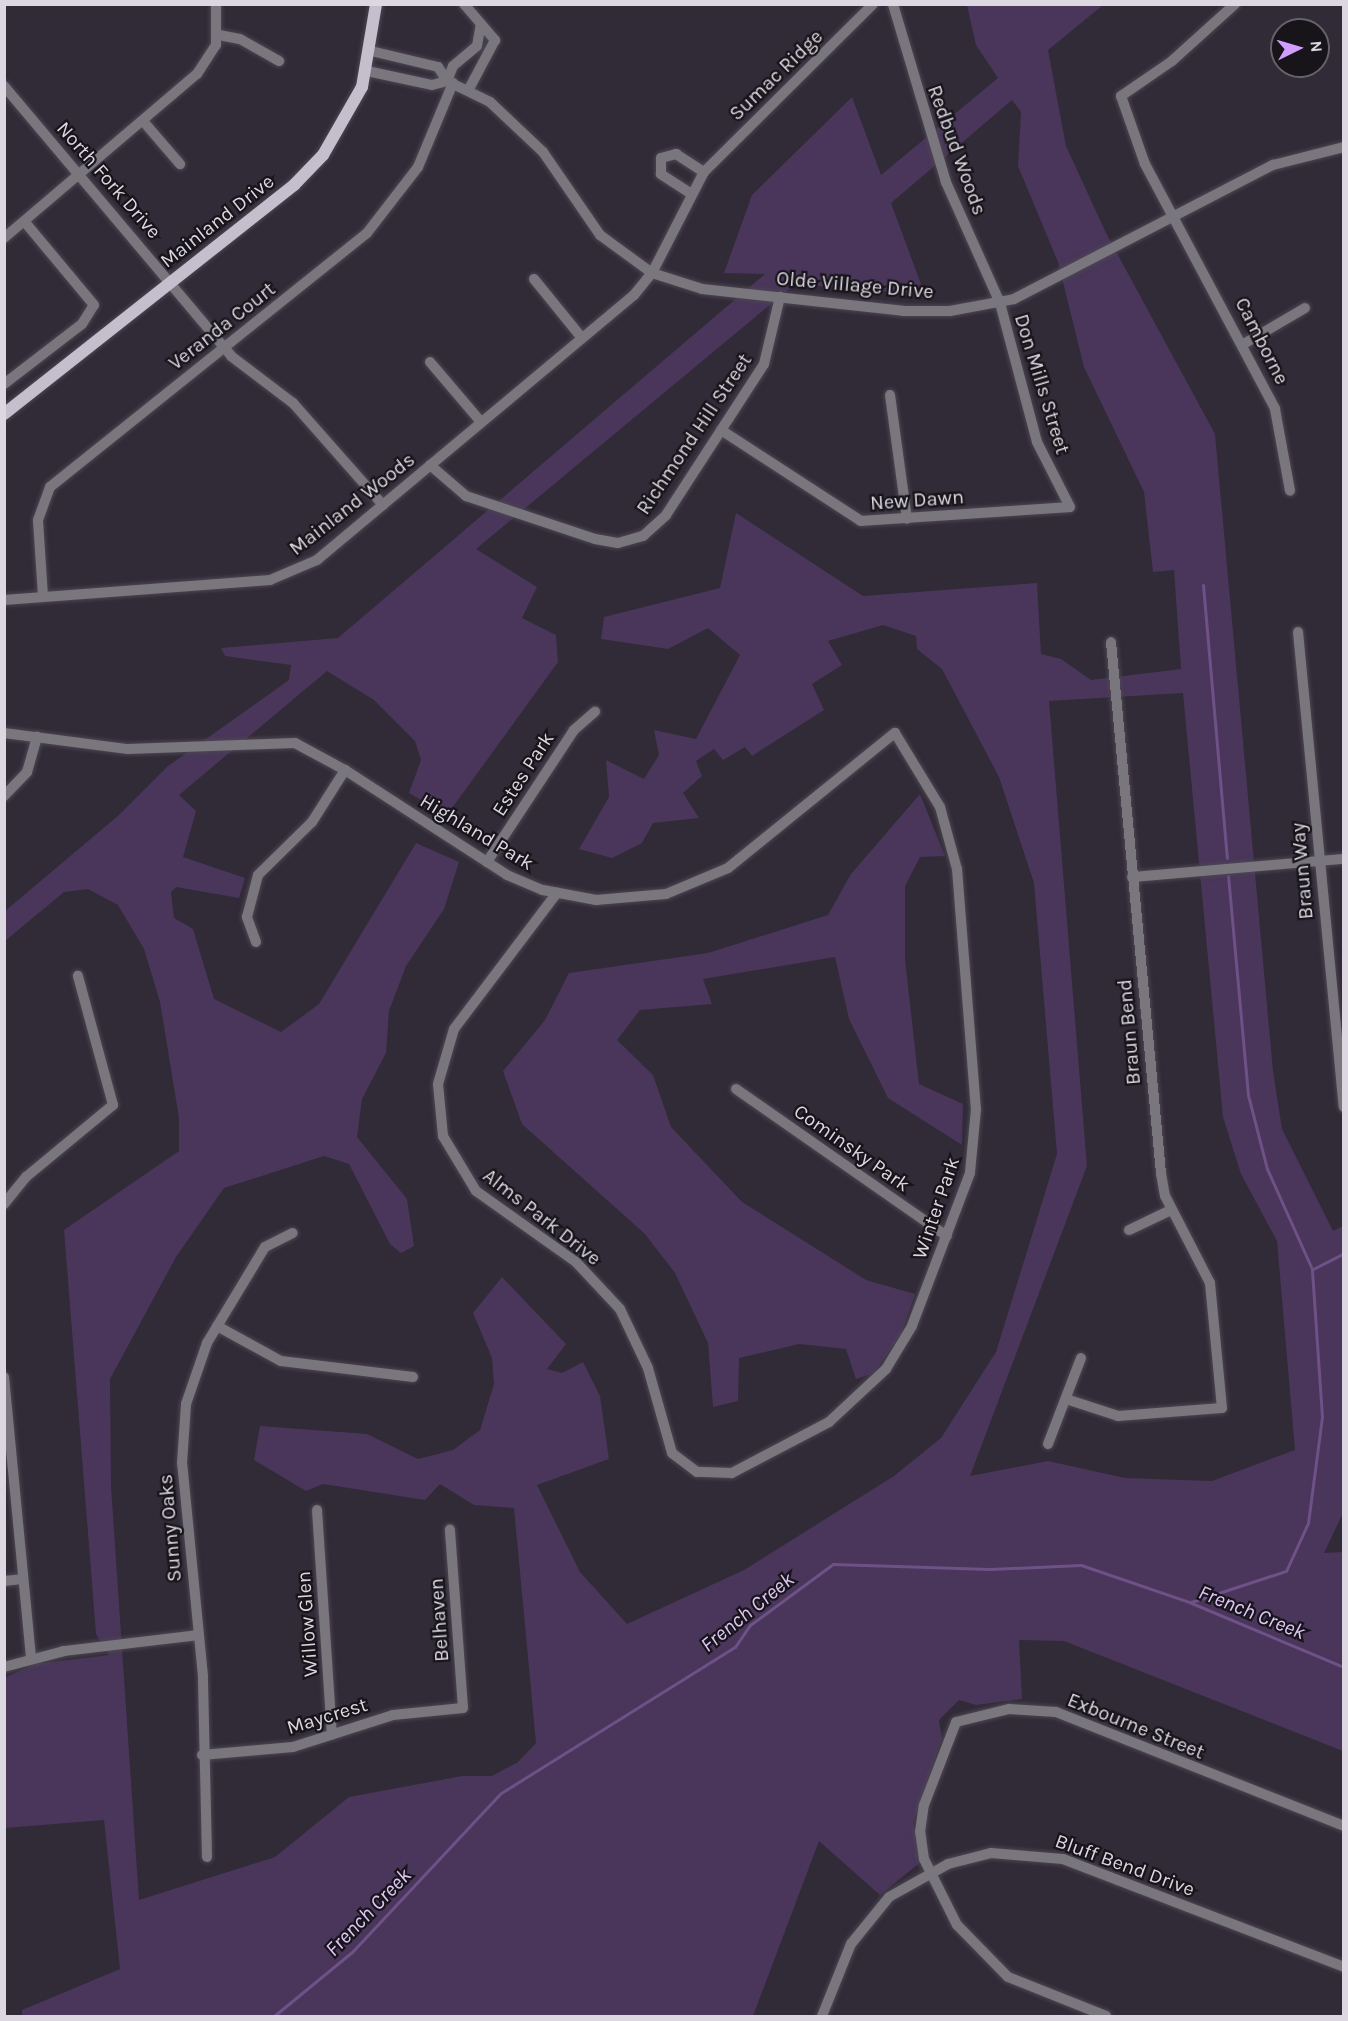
<!DOCTYPE html>
<style>
body{margin:0}
#map{position:relative;width:1348px;height:2021px;overflow:hidden;background:#312a37;font-family:Karla,sans-serif}
div>[style]{position:absolute}
[style*='--x']{left:calc(var(--x)*1px);top:calc(var(--y)*1px);width:calc(var(--w)*1px);rotate:calc(var(--a)*1deg)}
.green>*{inset:0;background:#49365a}
.stream>*{height:3px;margin:-1.5px;padding:0 1.5px;transform-origin:1.5px;border-radius:1.5px;background:#6e5187}
.roads{filter:drop-shadow(0 0 2px #4c4652) drop-shadow(0 0 2px #4c4652)}
.minor>*{height:10px;margin:-5px;padding:0 5px;transform-origin:5px;border-radius:5px;background:#79767d}
.major>*{height:12px;margin:-6px;padding:0 6px;transform-origin:6px;border-radius:6px;background:#c5becc}
span{translate:-50% -50%;white-space:nowrap;text-align:center;line-height:1.15;-webkit-text-stroke:4.5px #17141a;paint-order:stroke}
.street-label{font-size:20px;color:#dcd7e0}
.water-label{font-size:21px;color:#e0c6f8;font-style:italic}
.frame{position:absolute;inset:0;border:6px solid #dcd7e0;pointer-events:none}
.north{position:absolute;left:1270px;top:18px;width:60px;height:60px;box-sizing:border-box;background:#17141a;border:2px solid #666269;border-radius:50%;rotate:85deg;font-size:16px;font-weight:700;line-height:24px;text-align:center;color:#dcd7e0}
.north::after{content:'';display:block;margin:auto;width:21px;height:27px;background:#d19dfe;clip-path:polygon(50% 0,100% 100%,50% 72%,0 100%)}
</style>
<div id="map">
<div class="green">
<div style="clip-path:polygon(evenodd,967px 5px,1103px 5px,1048px 50px,1066px 146px,1106px 233px,1215px 434px,1273px 1071px,1282px 1129px,1333px 1231px,1343px 1226px,1343px 1513px,1324px 1553px,1343px 1552px,1343px 1751px,1064px 1641px,1019px 1640px,1022px 1699px,976px 1705px,959px 1700px,939px 1720px,942px 1738px,913px 1823px,922px 1861px,880px 1895px,819px 1841px,753px 2016px,22px 2016px,22px 2010px,120px 1969px,104px 1820px,5px 1828px,4px 1678px,35px 1664px,109px 1655px,96px 1634px,64px 1230px,179px 1151px,179px 1118px,160px 1002px,144px 949px,118px 905px,88px 889px,64px 892px,5px 941px,5px 911px,119px 815px,168px 766px,289px 680px,291px 665px,225px 656px,221px 648px,338px 638px,765px 274px,724px 273px,752px 195px,852px 97px,881px 175px,998px 78px,976px 45px,967px 5px,1012px 100px,1021px 112px,1018px 166px,1058px 262px,1084px 367px,1144px 492px,1153px 572px,1174px 570px,1181px 669px,1091px 680px,1061px 659px,1041px 654px,1037px 583px,863px 596px,736px 513px,720px 588px,604px 617px,601px 639px,668px 649px,708px 628px,740px 655px,696px 739px,654px 730px,659px 755px,644px 779px,606px 760px,609px 797px,579px 849px,612px 858px,642px 843px,653px 823px,699px 818px,683px 793px,702px 776px,696px 761px,714px 749px,723px 760px,745px 747px,752px 756px,824px 710px,812px 684px,842px 665px,828px 641px,883px 625px,916px 636px,917px 649px,942px 669px,999px 777px,1034px 883px,1057px 1154px,996px 1352px,941px 1438px,894px 1476px,744px 1570px,627px 1624px,580px 1572px,537px 1485px,609px 1459px,600px 1396px,583px 1362px,562px 1373px,547px 1369px,566px 1344px,502px 1277px,473px 1313px,492px 1358px,494px 1384px,480px 1430px,453px 1450px,418px 1459px,367px 1434px,260px 1426px,254px 1460px,306px 1491px,323px 1484px,425px 1500px,440px 1484px,474px 1505px,514px 1508px,536px 1743px,518px 1762px,492px 1776px,462px 1776px,349px 1797px,275px 1857px,139px 1900px,111px 1486px,110px 1379px,176px 1257px,224px 1188px,324px 1156px,349px 1164px,390px 1244px,401px 1253px,414px 1246px,407px 1199px,357px 1137px,362px 1099px,386px 1053px,389px 1011px,406px 966px,444px 909px,459px 862px,416px 843px,319px 1004px,281px 1032px,214px 999px,193px 929px,174px 918px,171px 892px,176px 887px,239px 898px,245px 878px,183px 857px,196px 811px,179px 795px,327px 671px,374px 700px,415px 741px,421px 760px,409px 793px,447px 815px,558px 662px,556px 635px,522px 618px,537px 587px,476px 549px,795px 284px,925px 295px,891px 203px,1012px 100px,967px 5px,1183px 693px,1223px 1117px,1241px 1174px,1277px 1241px,1295px 1450px,1212px 1481px,1125px 1478px,1048px 1461px,970px 1476px,1087px 1166px,1049px 701px,1183px 693px)"></div>
<div style="clip-path:polygon(920px 794px,945px 856px,920px 857px,905px 886px,905px 959px,919px 1084px,963px 1104px,962px 1145px,888px 1098px,849px 1019px,835px 957px,703px 979px,712px 1004px,640px 1010px,617px 1040px,653px 1075px,671px 1127px,742px 1202px,866px 1280px,915px 1294px,901px 1334px,874px 1373px,856px 1379px,846px 1349px,799px 1344px,739px 1358px,738px 1401px,713px 1407px,708px 1343px,675px 1273px,645px 1234px,522px 1124px,503px 1071px,545px 1020px,569px 973px,708px 953px,828px 915px,851px 874px)"></div>
</div>
<div class="stream">
<div style="--x:1203;--y:585;--w:274;--a:85"></div>
<div style="--x:1313;--y:1269;--w:35;--a:-27"></div>
<div style="--x:1191;--y:1602;--w:100;--a:-18.1"></div>
<div style="--x:1286;--y:1571;--w:53;--a:-65.4"></div>
<div style="--x:1308;--y:1523;--w:107;--a:-82.5"></div>
<div style="--x:1322;--y:1417;--w:148;--a:-93.9"></div>
<div style="--x:1312;--y:1269;--w:110;--a:-114.2"></div>
<div style="--x:1267;--y:1169;--w:76;--a:-104.4"></div>
<div style="--x:1248;--y:1095;--w:220;--a:-95.2"></div>
<div style="--x:274;--y:2016;--w:102;--a:-39.4"></div>
<div style="--x:353;--y:1951;--w:216;--a:-46.9"></div>
<div style="--x:501;--y:1793;--w:276;--a:-32"></div>
<div style="--x:735;--y:1647;--w:27;--a:-56"></div>
<div style="--x:750;--y:1625;--w:103;--a:-36.3"></div>
<div style="--x:833;--y:1564;--w:157;--a:1.8"></div>
<div style="--x:990;--y:1569;--w:91;--a:-2.5"></div>
<div style="--x:1081;--y:1565;--w:114;--a:18.9"></div>
<div style="--x:1189;--y:1602;--w:168;--a:22.8"></div>
</div>
<div class="roads">
<div class="minor">
<div style="--x:464;--y:4;--w:48;--a:49.3"></div>
<div style="--x:495;--y:40;--w:55;--a:118"></div>
<div style="--x:1235;--y:4;--w:85;--a:137.9"></div>
<div style="--x:1172;--y:61;--w:62;--a:145.5"></div>
<div style="--x:1121;--y:96;--w:72;--a:70.6"></div>
<div style="--x:1145;--y:164;--w:277;--a:62"></div>
<div style="--x:1275;--y:409;--w:83;--a:79.6"></div>
<div style="--x:219;--y:35;--w:21;--a:11"></div>
<div style="--x:240;--y:39;--w:45;--a:29.4"></div>
<div style="--x:371;--y:51;--w:69;--a:13.4"></div>
<div style="--x:438;--y:67;--w:17;--a:57"></div>
<div style="--x:367;--y:71;--w:66;--a:12.2"></div>
<div style="--x:432;--y:85;--w:16;--a:-15"></div>
<div style="--x:447;--y:81;--w:48;--a:26"></div>
<div style="--x:490;--y:102;--w:73;--a:43.3"></div>
<div style="--x:543;--y:152;--w:101;--a:55.5"></div>
<div style="--x:600;--y:235;--w:64;--a:36.2"></div>
<div style="--x:652;--y:273;--w:52;--a:17.7"></div>
<div style="--x:702;--y:289;--w:202;--a:6.2"></div>
<div style="--x:903;--y:311;--w:47;--a:0"></div>
<div style="--x:950;--y:311;--w:65;--a:-10.6"></div>
<div style="--x:1014;--y:299;--w:292;--a:-27.4"></div>
<div style="--x:1273;--y:165;--w:73;--a:-14.2"></div>
<div style="--x:447;--y:81;--w:16;--a:-68"></div>
<div style="--x:453;--y:66;--w:31;--a:-40"></div>
<div style="--x:477;--y:46;--w:22;--a:-80"></div>
<div style="--x:4;--y:86;--w:353;--a:49.9"></div>
<div style="--x:231;--y:356;--w:78;--a:37.2"></div>
<div style="--x:293;--y:403;--w:136;--a:48.6"></div>
<div style="--x:143;--y:121;--w:57;--a:49.3"></div>
<div style="--x:690;--y:193;--w:35;--a:-147"></div>
<div style="--x:661;--y:174;--w:16;--a:-90"></div>
<div style="--x:661;--y:158;--w:16;--a:-15"></div>
<div style="--x:676;--y:154;--w:33;--a:33"></div>
<div style="--x:4;--y:238;--w:253;--a:-40.4"></div>
<div style="--x:197;--y:74;--w:35;--a:-57"></div>
<div style="--x:216;--y:45;--w:41;--a:-90"></div>
<div style="--x:534;--y:279;--w:76;--a:50.9"></div>
<div style="--x:1242;--y:345;--w:73;--a:-30.4"></div>
<div style="--x:430;--y:362;--w:79;--a:49.6"></div>
<div style="--x:4;--y:384;--w:98;--a:-37.6"></div>
<div style="--x:82;--y:324;--w:22;--a:-58"></div>
<div style="--x:94;--y:305;--w:109;--a:-129.8"></div>
<div style="--x:890;--y:395;--w:125;--a:82.2"></div>
<div style="--x:721;--y:430;--w:167;--a:33"></div>
<div style="--x:861;--y:521;--w:209;--a:-3.8"></div>
<div style="--x:1070;--y:507;--w:73;--a:-116.9"></div>
<div style="--x:1037;--y:442;--w:144;--a:-104.9"></div>
<div style="--x:1000;--y:303;--w:133;--a:-114.1"></div>
<div style="--x:946;--y:182;--w:186;--a:-106.6"></div>
<div style="--x:430;--y:465;--w:48;--a:40.7"></div>
<div style="--x:466;--y:496;--w:136;--a:18.4"></div>
<div style="--x:595;--y:539;--w:23;--a:10"></div>
<div style="--x:618;--y:543;--w:26;--a:-16"></div>
<div style="--x:643;--y:536;--w:31;--a:-42"></div>
<div style="--x:666;--y:515;--w:180;--a:-57"></div>
<div style="--x:764;--y:364;--w:69;--a:-76.6"></div>
<div style="--x:43;--y:596;--w:76;--a:-93.8"></div>
<div style="--x:38;--y:520;--w:35;--a:-70"></div>
<div style="--x:50;--y:487;--w:406;--a:-38.7"></div>
<div style="--x:367;--y:233;--w:83;--a:-52.3"></div>
<div style="--x:418;--y:167;--w:91;--a:-67.4"></div>
<div style="--x:4;--y:600;--w:267;--a:-4.3"></div>
<div style="--x:270;--y:580;--w:51;--a:-23.1"></div>
<div style="--x:317;--y:560;--w:413;--a:-39.9"></div>
<div style="--x:634;--y:295;--w:28;--a:-51"></div>
<div style="--x:652;--y:273;--w:114;--a:-62.8"></div>
<div style="--x:704;--y:172;--w:238;--a:-44.8"></div>
<div style="--x:1298;--y:632;--w:477;--a:84.5"></div>
<div style="--x:4;--y:733;--w:125;--a:7.4"></div>
<div style="--x:128;--y:749;--w:167;--a:-2.1"></div>
<div style="--x:295;--y:743;--w:57;--a:28.4"></div>
<div style="--x:345;--y:770;--w:193;--a:32.9"></div>
<div style="--x:507;--y:875;--w:39;--a:23"></div>
<div style="--x:543;--y:890;--w:54;--a:10.7"></div>
<div style="--x:596;--y:900;--w:70;--a:-4.9"></div>
<div style="--x:666;--y:894;--w:67;--a:-22.8"></div>
<div style="--x:728;--y:868;--w:215;--a:-39"></div>
<div style="--x:895;--y:733;--w:87;--a:58.7"></div>
<div style="--x:940;--y:807;--w:64;--a:74.7"></div>
<div style="--x:957;--y:869;--w:241;--a:85.5"></div>
<div style="--x:976;--y:1109;--w:64;--a:95.4"></div>
<div style="--x:970;--y:1173;--w:164;--a:110.8"></div>
<div style="--x:912;--y:1326;--w:50;--a:121.2"></div>
<div style="--x:886;--y:1369;--w:78;--a:137.1"></div>
<div style="--x:829;--y:1422;--w:110;--a:152.3"></div>
<div style="--x:732;--y:1473;--w:35;--a:-178"></div>
<div style="--x:697;--y:1472;--w:31;--a:-143"></div>
<div style="--x:672;--y:1453;--w:88;--a:-105.8"></div>
<div style="--x:648;--y:1368;--w:65;--a:-115.4"></div>
<div style="--x:620;--y:1309;--w:64;--a:-133.1"></div>
<div style="--x:576;--y:1262;--w:123;--a:-144.6"></div>
<div style="--x:476;--y:1191;--w:64;--a:-121"></div>
<div style="--x:443;--y:1136;--w:52;--a:-95.5"></div>
<div style="--x:438;--y:1084;--w:57;--a:-73.8"></div>
<div style="--x:454;--y:1029;--w:171;--a:-52.9"></div>
<div style="--x:4;--y:796;--w:33;--a:-46"></div>
<div style="--x:27;--y:772;--w:37;--a:-74"></div>
<div style="--x:487;--y:862;--w:158;--a:-56.6"></div>
<div style="--x:574;--y:730;--w:28;--a:-41"></div>
<div style="--x:1132;--y:877;--w:213;--a:-4.9"></div>
<div style="--x:256;--y:942;--w:27;--a:-110"></div>
<div style="--x:247;--y:917;--w:43;--a:-75.3"></div>
<div style="--x:258;--y:875;--w:76;--a:-44.5"></div>
<div style="--x:312;--y:822;--w:62;--a:-57.6"></div>
<div style="--x:736;--y:1089;--w:257;--a:34.9"></div>
<div style="--x:4;--y:1204;--w:35;--a:-51"></div>
<div style="--x:26;--y:1177;--w:113;--a:-39.6"></div>
<div style="--x:113;--y:1105;--w:134;--a:-105.2"></div>
<div style="--x:1129;--y:1230;--w:47;--a:-25.5"></div>
<div style="--x:217;--y:1326;--w:73;--a:28.7"></div>
<div style="--x:281;--y:1361;--w:133;--a:6.9"></div>
<div style="--x:4;--y:1377;--w:282;--a:84.5"></div>
<div style="--x:1066;--y:1399;--w:55;--a:18.1"></div>
<div style="--x:1118;--y:1416;--w:104;--a:-4.4"></div>
<div style="--x:1222;--y:1408;--w:126;--a:-95.5"></div>
<div style="--x:1210;--y:1283;--w:98;--a:-117.3"></div>
<div style="--x:1165;--y:1196;--w:23;--a:-100"></div>
<div style="--x:1161;--y:1173;--w:533;--a:-95.38"></div>
<div style="--x:1048;--y:1444;--w:92;--a:-69"></div>
<div style="--x:317;--y:1510;--w:225;--a:86.2"></div>
<div style="--x:4;--y:1581;--w:18;--a:-6"></div>
<div style="--x:4;--y:1667;--w:62;--a:-14.9"></div>
<div style="--x:64;--y:1651;--w:135;--a:-6.8"></div>
<div style="--x:202;--y:1755;--w:91;--a:-5"></div>
<div style="--x:293;--y:1747;--w:105;--a:-17.7"></div>
<div style="--x:393;--y:1715;--w:70;--a:-5.7"></div>
<div style="--x:463;--y:1708;--w:179;--a:-94.2"></div>
<div style="--x:207;--y:1857;--w:181;--a:-91.3"></div>
<div style="--x:203;--y:1676;--w:214;--a:-95.6"></div>
<div style="--x:182;--y:1463;--w:59;--a:-86.1"></div>
<div style="--x:186;--y:1404;--w:65;--a:-71"></div>
<div style="--x:207;--y:1343;--w:112;--a:-58.9"></div>
<div style="--x:265;--y:1247;--w:31;--a:-27"></div>
<div style="--x:822;--y:2016;--w:78;--a:-68.1"></div>
<div style="--x:851;--y:1944;--w:60;--a:-51"></div>
<div style="--x:889;--y:1897;--w:68;--a:-29.2"></div>
<div style="--x:948;--y:1864;--w:44;--a:-14.3"></div>
<div style="--x:991;--y:1853;--w:72;--a:4.8"></div>
<div style="--x:1063;--y:1859;--w:301;--a:21"></div>
<div style="--x:1106;--y:2016;--w:105;--a:-158.3"></div>
<div style="--x:1008;--y:1977;--w:73;--a:-134.4"></div>
<div style="--x:957;--y:1925;--w:74;--a:-116.6"></div>
<div style="--x:924;--y:1859;--w:27;--a:-98"></div>
<div style="--x:920;--y:1832;--w:27;--a:-82"></div>
<div style="--x:924;--y:1805;--w:89;--a:-68.9"></div>
<div style="--x:956;--y:1722;--w:55;--a:-13.8"></div>
<div style="--x:1009;--y:1709;--w:47;--a:3.7"></div>
<div style="--x:1056;--y:1712;--w:310;--a:21.6"></div>
</div>
<div class="major">
<div style="--x:4;--y:414;--w:370;--a:-38.3"></div>
<div style="--x:294;--y:185;--w:42;--a:-46"></div>
<div style="--x:323;--y:155;--w:78;--a:-60.2"></div>
<div style="--x:362;--y:87;--w:84;--a:-80.4"></div>
</div>
</div>
<div class="street-label">
<span style="left:776px;top:75px;rotate:-44deg">Sumac Ridge</span>
<span style="left:957px;top:150px;rotate:70deg">Redbud Woods</span>
<span style="left:109px;top:180px;rotate:49deg">North Fork Drive</span>
<span style="left:217px;top:221px;rotate:-38deg">Mainland Drive</span>
<span style="left:855px;top:285px;rotate:5deg">Olde Village Drive</span>
<span style="left:222px;top:326px;rotate:-38deg">Veranda Court</span>
<span style="left:1262px;top:341px;rotate:63deg">Camborne</span>
<span style="left:1042px;top:384px;rotate:73deg">Don Mills Street</span>
<span style="left:694px;top:434px;rotate:-56deg">Richmond Hill Street</span>
<span style="left:917px;top:500px;rotate:-4deg">New Dawn</span>
<span style="left:352px;top:504px;rotate:-38deg">Mainland Woods</span>
<span style="left:523px;top:774px;rotate:-57deg">Estes Park</span>
<span style="left:477px;top:832px;rotate:31deg">Highland Park</span>
<span style="left:1302px;top:871px;rotate:-95deg">Braun Way</span>
<span style="left:1129px;top:1032px;rotate:-95deg">Braun Bend</span>
<span style="left:852px;top:1148px;rotate:35deg">Cominsky Park</span>
<span style="left:936px;top:1208px;rotate:-71deg">Winter Park</span>
<span style="left:542px;top:1217px;rotate:38deg">Alms Park Drive</span>
<span style="left:170px;top:1528px;rotate:-95deg">Sunny Oaks</span>
<span style="left:439px;top:1620px;rotate:-94deg">Belhaven</span>
<span style="left:307px;top:1624px;rotate:-94deg">Willow Glen</span>
<span style="left:327px;top:1716px;rotate:-17deg">Maycrest</span>
<span style="left:1136px;top:1726px;rotate:22deg">Exbourne Street</span>
<span style="left:1125px;top:1865px;rotate:20deg">Bluff Bend Drive</span>
</div>
<div class="water-label">
<span style="left:747px;top:1612px;rotate:-39deg">French Creek</span>
<span style="left:1252px;top:1612px;rotate:22deg">French Creek</span>
<span style="left:368px;top:1912px;rotate:-46deg">French Creek</span>
</div>
<div class="frame"></div>
<div class="north">N</div>
</div>
